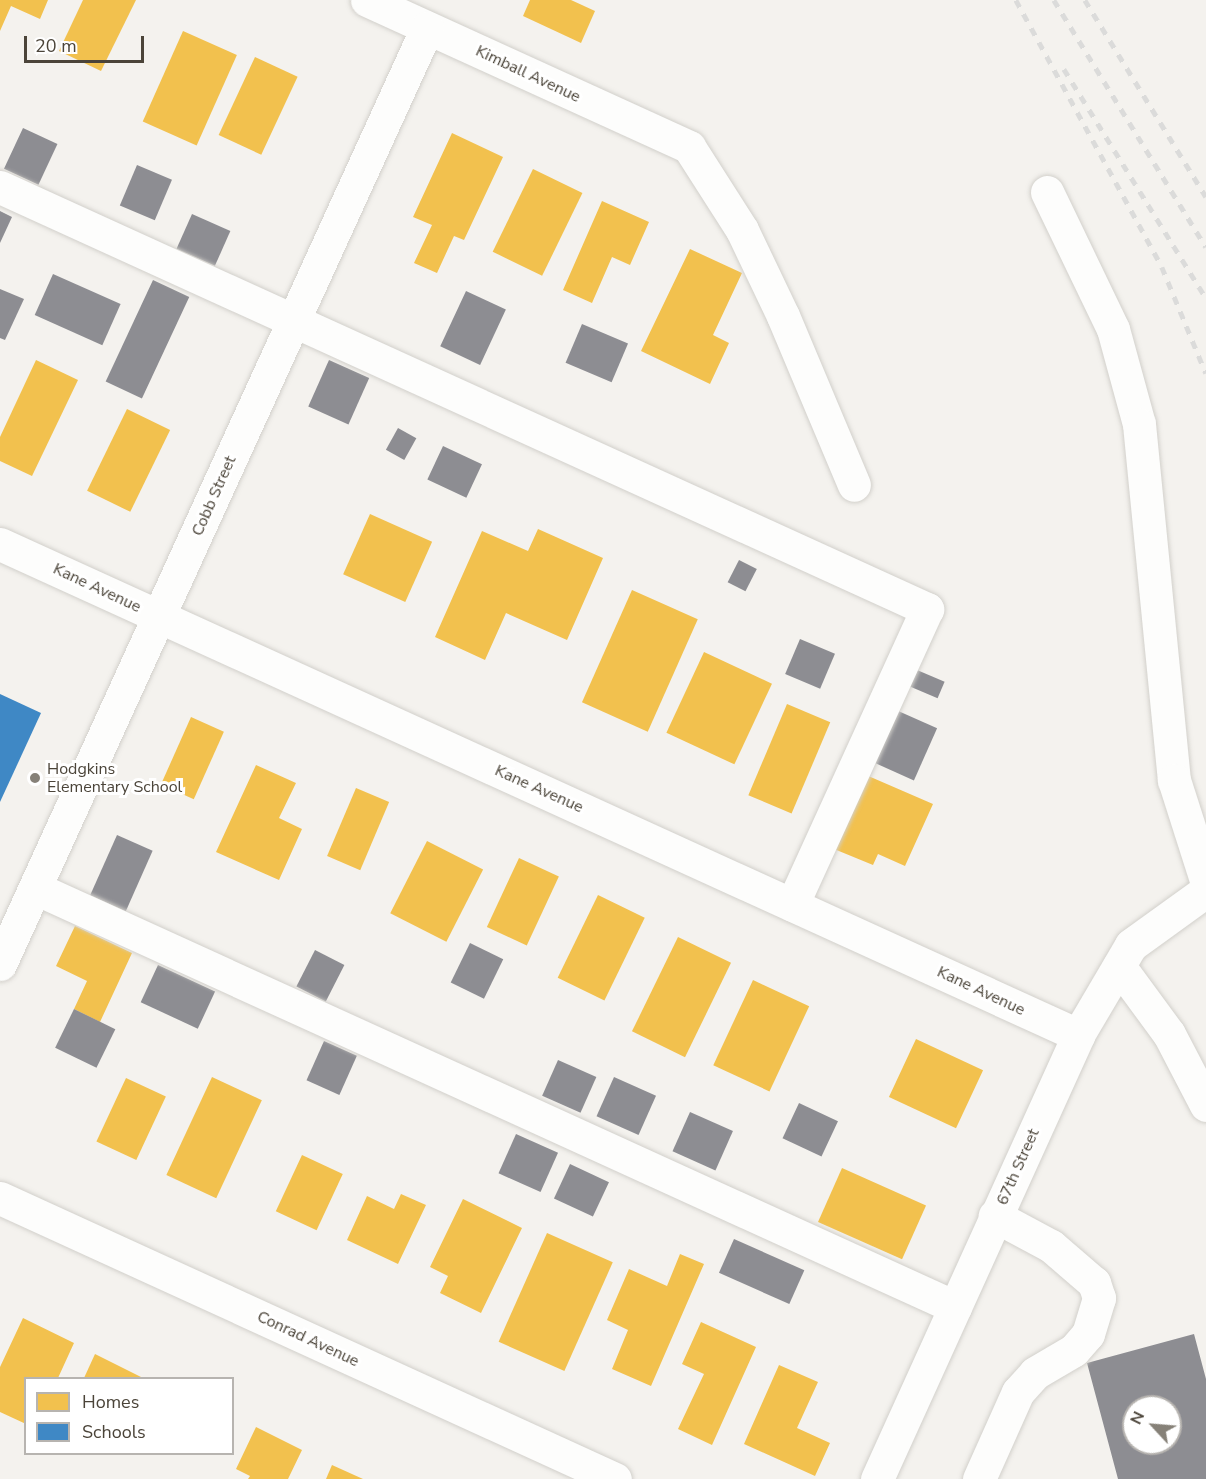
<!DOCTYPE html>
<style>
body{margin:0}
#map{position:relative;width:1206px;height:1479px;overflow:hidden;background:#f4f2ee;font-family:"Nunito Sans",sans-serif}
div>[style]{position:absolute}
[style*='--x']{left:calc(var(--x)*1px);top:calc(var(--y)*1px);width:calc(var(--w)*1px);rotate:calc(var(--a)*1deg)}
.homes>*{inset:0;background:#f2c14e;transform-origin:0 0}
.schools>*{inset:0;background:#3f88c5}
.industry>*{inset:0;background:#8d8d92;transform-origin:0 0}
.roads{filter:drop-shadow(0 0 2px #d2d0cb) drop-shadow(0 0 2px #d2d0cb)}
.minor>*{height:33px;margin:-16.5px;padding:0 16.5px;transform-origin:16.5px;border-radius:16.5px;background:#fdfdfc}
.rail>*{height:4.5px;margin-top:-2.25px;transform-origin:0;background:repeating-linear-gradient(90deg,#dbdbda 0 8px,transparent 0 16px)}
.dots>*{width:16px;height:16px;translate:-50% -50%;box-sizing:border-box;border:3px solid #fff;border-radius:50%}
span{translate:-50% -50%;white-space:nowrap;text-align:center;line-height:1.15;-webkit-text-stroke:6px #fff;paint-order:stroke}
.street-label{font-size:16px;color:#4b4439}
.poi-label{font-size:16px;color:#4b4439}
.left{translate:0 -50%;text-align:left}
.legend{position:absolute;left:24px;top:1377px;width:210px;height:78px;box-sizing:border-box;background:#fff;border:2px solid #b7b4b0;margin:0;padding:8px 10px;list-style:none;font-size:18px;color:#4b4439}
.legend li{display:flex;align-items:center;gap:12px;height:30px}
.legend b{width:30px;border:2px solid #b7b4b0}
.north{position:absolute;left:1122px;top:1395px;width:60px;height:60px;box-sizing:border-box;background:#fff;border:2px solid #b7b4b0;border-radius:50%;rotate:296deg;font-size:16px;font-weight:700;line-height:24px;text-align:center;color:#4b4439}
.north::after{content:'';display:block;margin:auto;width:21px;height:27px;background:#868178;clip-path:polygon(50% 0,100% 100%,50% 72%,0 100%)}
.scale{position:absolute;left:24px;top:36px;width:120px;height:27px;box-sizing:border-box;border:3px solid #4b4439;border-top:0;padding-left:8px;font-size:18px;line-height:21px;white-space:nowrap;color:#4b4439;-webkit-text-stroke:4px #fff;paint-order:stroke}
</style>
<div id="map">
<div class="homes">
<div style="clip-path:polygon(0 0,48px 0,40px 19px,11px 6px,0 31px)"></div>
<div style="clip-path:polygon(83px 0,136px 0,101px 71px,59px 51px)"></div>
<div style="clip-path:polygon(530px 0,571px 0,595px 11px,581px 43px,523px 16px)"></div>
<div style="left:183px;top:31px;width:59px;height:99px;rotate:24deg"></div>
<div style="left:255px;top:57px;width:47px;height:86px;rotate:25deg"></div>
<div style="clip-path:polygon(452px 133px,503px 157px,464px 240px,454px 236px,437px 273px,414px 263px,432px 225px,413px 217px)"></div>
<div style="left:533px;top:169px;width:55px;height:92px;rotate:26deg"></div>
<div style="clip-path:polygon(602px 201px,649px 222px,630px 265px,612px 257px,592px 303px,563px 290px)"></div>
<div style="clip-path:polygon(690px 249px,742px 273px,713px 335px,729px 343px,710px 384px,641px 351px)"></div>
<div style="clip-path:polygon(36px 360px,78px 380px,32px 476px,0 461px,0 437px)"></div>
<div style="left:127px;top:409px;width:48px;height:91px;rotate:26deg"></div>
<div style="left:370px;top:514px;width:68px;height:66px;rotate:24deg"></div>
<div style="clip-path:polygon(538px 529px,603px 558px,567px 640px,506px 613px,485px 660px,435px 637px,482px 531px,528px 551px)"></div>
<div style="left:632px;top:590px;width:72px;height:123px;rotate:24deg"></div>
<div style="left:704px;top:652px;width:75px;height:89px;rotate:25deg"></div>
<div style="left:787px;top:704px;width:47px;height:99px;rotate:23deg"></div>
<div style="left:191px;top:717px;width:36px;height:74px;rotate:24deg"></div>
<div style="clip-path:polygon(256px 765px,296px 783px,279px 818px,302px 829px,279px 880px,216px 852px)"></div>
<div style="clip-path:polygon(866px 775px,933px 804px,905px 866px,878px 854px,873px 865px,834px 849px)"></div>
<div style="left:356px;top:788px;width:36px;height:74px;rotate:23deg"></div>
<div style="left:427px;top:841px;width:63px;height:81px;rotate:27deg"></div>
<div style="left:519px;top:858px;width:44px;height:76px;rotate:25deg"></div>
<div style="left:598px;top:895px;width:52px;height:92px;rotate:26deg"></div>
<div style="clip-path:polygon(75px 926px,132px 953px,100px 1022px,74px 1009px,87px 981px,56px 966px)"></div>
<div style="left:678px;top:937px;width:59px;height:105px;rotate:26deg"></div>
<div style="left:753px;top:980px;width:62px;height:94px;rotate:25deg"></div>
<div style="left:916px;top:1039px;width:74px;height:64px;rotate:25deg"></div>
<div style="left:212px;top:1077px;width:55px;height:108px;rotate:25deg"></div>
<div style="left:126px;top:1078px;width:44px;height:70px;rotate:25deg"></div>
<div style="left:302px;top:1155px;width:45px;height:62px;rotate:25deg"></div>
<div style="left:842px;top:1168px;width:92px;height:59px;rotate:24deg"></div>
<div style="clip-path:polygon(401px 1194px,426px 1205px,398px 1264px,347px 1240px,367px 1196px,394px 1209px)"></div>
<div style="clip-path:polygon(463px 1199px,522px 1228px,481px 1313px,440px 1293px,448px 1276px,430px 1267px)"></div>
<div style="left:547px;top:1233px;width:72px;height:119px;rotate:24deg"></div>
<div style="clip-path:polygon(680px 1254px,704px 1264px,651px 1386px,612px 1369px,628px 1330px,607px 1320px,629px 1269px,667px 1286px)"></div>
<div style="clip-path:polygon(23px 1318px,74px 1343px,58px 1378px,26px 1378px,26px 1424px,0 1412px,0 1367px)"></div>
<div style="clip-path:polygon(701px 1322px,756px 1347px,712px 1445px,678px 1429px,704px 1374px,682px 1364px)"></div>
<div style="clip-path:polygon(95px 1354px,141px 1377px,140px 1378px,84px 1378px)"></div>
<div style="clip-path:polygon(779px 1365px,818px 1382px,797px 1428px,830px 1443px,815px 1476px,744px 1444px)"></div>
<div style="clip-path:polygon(256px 1427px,302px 1450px,288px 1479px,248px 1479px,250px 1476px,236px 1469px)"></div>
<div style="clip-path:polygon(332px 1465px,363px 1479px,326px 1479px)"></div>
</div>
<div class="schools">
<div style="clip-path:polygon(0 694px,41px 713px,0 802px)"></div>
</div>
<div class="industry">
<div style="left:23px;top:128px;width:38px;height:45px;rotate:25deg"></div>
<div style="left:137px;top:165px;width:38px;height:44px;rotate:23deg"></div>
<div style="clip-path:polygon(0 211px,12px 217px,0 243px)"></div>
<div style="left:192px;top:214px;width:42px;height:38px;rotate:24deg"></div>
<div style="left:53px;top:274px;width:74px;height:45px;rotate:24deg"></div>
<div style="left:153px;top:280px;width:40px;height:112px;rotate:25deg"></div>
<div style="clip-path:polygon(0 289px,24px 299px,5px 340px,0 338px)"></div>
<div style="left:466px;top:291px;width:44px;height:61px;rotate:25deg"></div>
<div style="left:582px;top:324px;width:50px;height:42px;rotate:23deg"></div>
<div style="left:329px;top:360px;width:44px;height:51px;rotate:24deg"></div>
<div style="left:398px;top:428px;width:21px;height:25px;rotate:29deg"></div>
<div style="left:443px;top:446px;width:43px;height:37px;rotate:25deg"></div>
<div style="left:739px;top:560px;width:20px;height:25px;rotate:27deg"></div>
<div style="left:800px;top:639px;width:38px;height:38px;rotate:23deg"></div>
<div style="left:917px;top:670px;width:30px;height:18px;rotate:23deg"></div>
<div style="left:896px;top:710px;width:45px;height:57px;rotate:24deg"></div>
<div style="left:117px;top:835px;width:39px;height:66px;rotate:24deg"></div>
<div style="left:470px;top:943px;width:37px;height:44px;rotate:26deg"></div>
<div style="left:315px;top:950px;width:33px;height:41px;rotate:27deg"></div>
<div style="left:158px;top:965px;width:63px;height:41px;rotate:25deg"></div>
<div style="left:74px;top:1009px;width:46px;height:43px;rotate:26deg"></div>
<div style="left:324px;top:1041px;width:36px;height:43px;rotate:24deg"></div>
<div style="left:558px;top:1060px;width:42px;height:39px;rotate:24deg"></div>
<div style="left:614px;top:1077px;width:46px;height:43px;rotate:24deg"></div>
<div style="left:799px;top:1103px;width:43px;height:39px;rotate:25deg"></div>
<div style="left:690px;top:1112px;width:47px;height:43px;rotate:24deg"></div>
<div style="left:516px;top:1134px;width:46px;height:43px;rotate:24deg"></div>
<div style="left:570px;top:1164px;width:43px;height:38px;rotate:25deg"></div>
<div style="left:734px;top:1239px;width:77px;height:37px;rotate:24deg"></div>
<div style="clip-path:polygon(evenodd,1194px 1334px,1206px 1379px,1206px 1479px,1118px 1479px,1087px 1363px,1194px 1334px,1134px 1407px,1170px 1407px,1170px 1443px,1134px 1443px,1134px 1407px)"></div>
</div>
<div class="roads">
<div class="minor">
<div style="--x:367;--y:0;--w:354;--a:24.5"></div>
<div style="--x:689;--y:147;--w:98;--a:57.4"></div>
<div style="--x:742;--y:230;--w:95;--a:64.5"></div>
<div style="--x:783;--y:316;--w:183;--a:67.2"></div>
<div style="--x:0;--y:187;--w:1019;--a:24.48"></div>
<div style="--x:927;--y:609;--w:325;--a:114.5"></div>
<div style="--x:1047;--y:192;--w:152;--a:64.3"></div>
<div style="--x:1113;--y:329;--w:98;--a:74.7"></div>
<div style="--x:1139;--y:424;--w:358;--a:84.4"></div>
<div style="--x:1174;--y:780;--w:105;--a:72.3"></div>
<div style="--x:0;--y:544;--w:1185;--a:24.49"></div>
<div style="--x:35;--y:888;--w:1011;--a:24.49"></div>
<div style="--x:0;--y:964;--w:1029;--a:-65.48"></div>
<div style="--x:1119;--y:966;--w:84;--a:53.7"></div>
<div style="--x:1169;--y:1034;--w:80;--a:62.5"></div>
<div style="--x:0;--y:1198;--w:676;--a:24.56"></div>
<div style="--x:877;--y:1479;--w:487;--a:-65.6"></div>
<div style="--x:1078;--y:1035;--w:104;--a:-59.5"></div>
<div style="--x:1131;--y:945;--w:92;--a:-35.8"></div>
<div style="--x:979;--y:1479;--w:95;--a:-65.9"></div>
<div style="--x:1018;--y:1392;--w:25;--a:-48"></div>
<div style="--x:1035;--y:1373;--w:45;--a:-30.5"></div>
<div style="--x:1074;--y:1350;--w:21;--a:-49"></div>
<div style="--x:1088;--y:1334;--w:38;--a:-73"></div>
<div style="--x:1099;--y:1298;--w:16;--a:-108"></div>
<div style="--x:1094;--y:1283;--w:57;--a:-139.3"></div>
<div style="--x:1051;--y:1246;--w:64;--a:-151.8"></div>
</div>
</div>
<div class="rail">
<div style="--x:1016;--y:0;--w:304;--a:61.3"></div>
<div style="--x:1162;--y:267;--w:115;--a:67.5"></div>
<div style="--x:1054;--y:0;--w:290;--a:58.4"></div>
<div style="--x:1085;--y:0;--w:231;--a:58.4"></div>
<div style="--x:1064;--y:69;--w:269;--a:58.2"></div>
</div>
<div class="dots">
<div style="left:35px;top:778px;background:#868178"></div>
</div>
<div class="street-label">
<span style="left:528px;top:74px;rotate:25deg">Kimball Avenue</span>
<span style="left:214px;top:496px;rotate:-66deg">Cobb Street</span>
<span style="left:97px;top:588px;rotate:25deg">Kane Avenue</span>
<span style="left:539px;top:789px;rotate:24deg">Kane Avenue</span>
<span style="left:981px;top:991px;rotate:25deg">Kane Avenue</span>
<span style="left:1018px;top:1167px;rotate:-66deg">67th Street</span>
<span style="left:308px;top:1339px;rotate:25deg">Conrad Avenue</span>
</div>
<div class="poi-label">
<span class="left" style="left:47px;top:778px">Hodgkins<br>Elementary School</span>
</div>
<ul class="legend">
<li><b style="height:16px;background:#f2c14e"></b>Homes</li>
<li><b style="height:16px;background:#3f88c5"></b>Schools</li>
</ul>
<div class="north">N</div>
<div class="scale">20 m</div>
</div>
